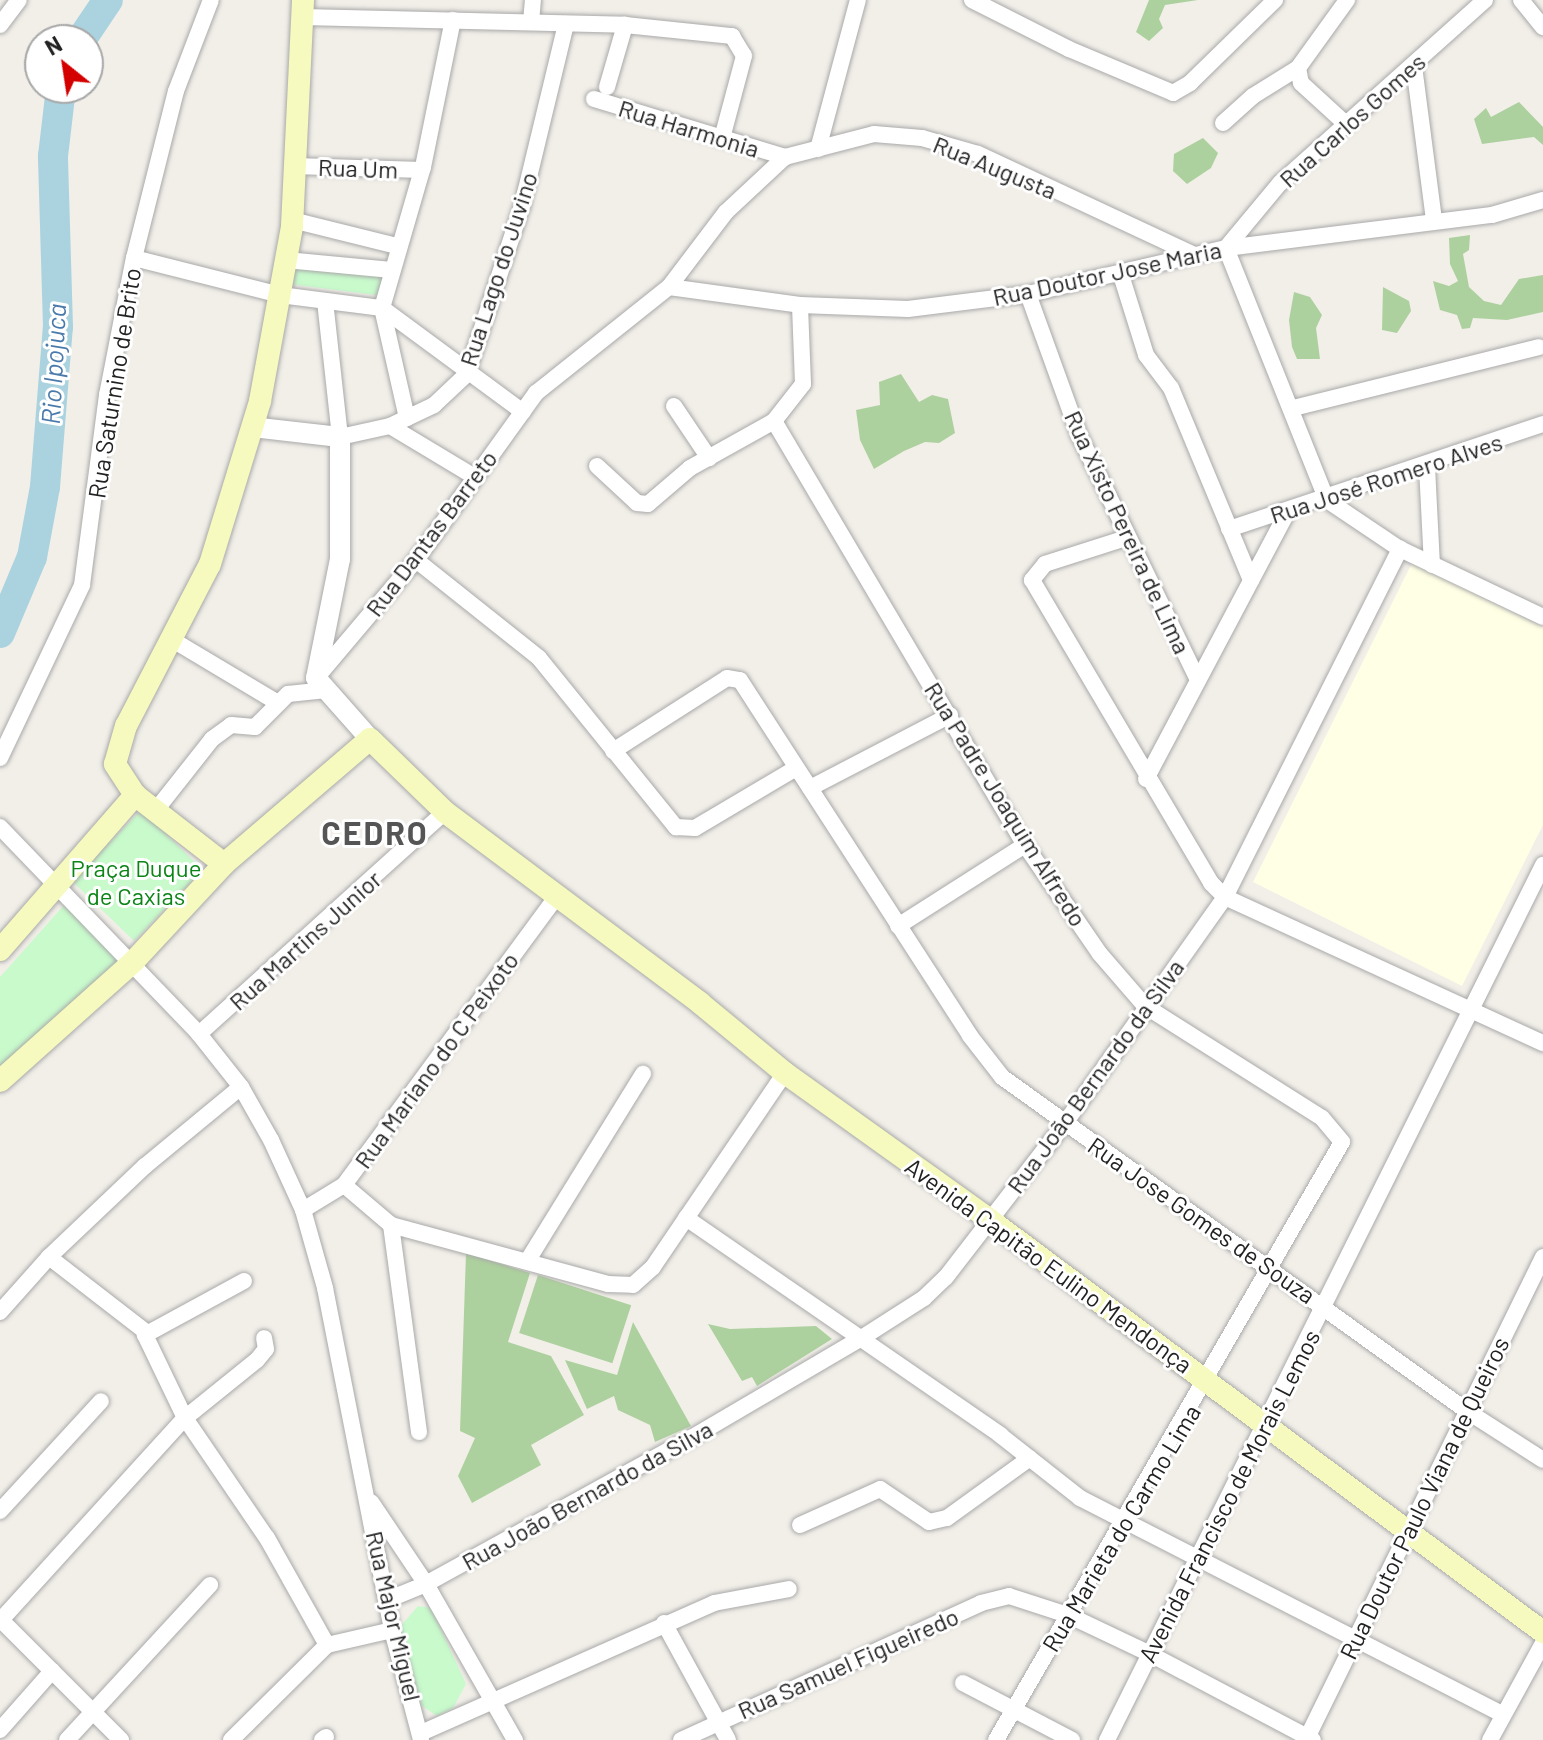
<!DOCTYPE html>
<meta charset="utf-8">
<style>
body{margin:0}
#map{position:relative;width:1543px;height:1740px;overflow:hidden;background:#f2efe9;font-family:Barlow,sans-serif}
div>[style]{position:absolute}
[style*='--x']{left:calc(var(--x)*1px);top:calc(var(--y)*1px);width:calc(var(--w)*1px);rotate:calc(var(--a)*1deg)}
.education>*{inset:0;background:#ffffe5}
.forest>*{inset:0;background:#add19e;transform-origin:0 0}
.park>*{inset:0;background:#c8facc;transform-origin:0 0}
.river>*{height:30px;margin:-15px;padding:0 15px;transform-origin:15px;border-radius:15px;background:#aad3df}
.roads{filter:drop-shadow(0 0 2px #a9a9a9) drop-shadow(0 0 2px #a9a9a9)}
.minor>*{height:16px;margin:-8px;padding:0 8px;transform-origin:8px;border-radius:8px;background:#fff}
.tertiary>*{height:20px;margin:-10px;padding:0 10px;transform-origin:10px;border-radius:10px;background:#fff}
.secondary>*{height:22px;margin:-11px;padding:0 11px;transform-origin:11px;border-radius:11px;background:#f7fabf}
span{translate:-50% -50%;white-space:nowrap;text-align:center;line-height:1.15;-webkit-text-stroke:6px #fff;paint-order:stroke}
.street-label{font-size:24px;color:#222}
.park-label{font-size:24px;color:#0c8416}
.water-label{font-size:26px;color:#4a7aab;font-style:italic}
.district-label{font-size:32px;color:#555;font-weight:700;letter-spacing:2px}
.north{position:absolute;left:24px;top:24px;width:80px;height:80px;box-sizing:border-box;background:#fff;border:2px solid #a7a7a7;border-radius:50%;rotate:330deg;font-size:22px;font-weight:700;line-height:32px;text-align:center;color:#222}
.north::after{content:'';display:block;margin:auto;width:28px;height:36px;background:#d40000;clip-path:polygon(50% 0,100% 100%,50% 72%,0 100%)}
</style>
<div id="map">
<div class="education">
<div style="clip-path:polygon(1412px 563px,1543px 627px,1543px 825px,1462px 986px,1253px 882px)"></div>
</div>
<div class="forest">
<div style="clip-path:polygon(1149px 0,1198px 0,1165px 5px,1159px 19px,1163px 28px,1149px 41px,1136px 32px)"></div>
<div style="clip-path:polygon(1519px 102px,1543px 127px,1543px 145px,1534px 137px,1482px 144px,1474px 119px,1486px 108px,1491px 117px)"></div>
<div style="clip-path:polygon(1203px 138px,1218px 153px,1211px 168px,1187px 184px,1173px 171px,1174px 154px)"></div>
<div style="clip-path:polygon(1470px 235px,1469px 250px,1463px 254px,1469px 287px,1484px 301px,1501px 305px,1519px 279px,1543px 275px,1543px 312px,1507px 320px,1473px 318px,1470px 328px,1462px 329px,1457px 315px,1440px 310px,1433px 281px,1449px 286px,1458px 281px,1450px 264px,1449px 238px)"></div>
<div style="clip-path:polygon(1383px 287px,1409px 301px,1411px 311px,1397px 333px,1382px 330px)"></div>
<div style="clip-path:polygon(1294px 292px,1310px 297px,1322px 315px,1316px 328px,1320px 359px,1297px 359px,1292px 347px,1289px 320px)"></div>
<div style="clip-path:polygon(901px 374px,919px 402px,932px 395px,948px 399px,955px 433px,939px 443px,925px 442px,904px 451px,874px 469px,860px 440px,856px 410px,880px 405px,879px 382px)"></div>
<div style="clip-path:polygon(466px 1253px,530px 1273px,508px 1342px,551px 1356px,584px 1415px,531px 1445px,541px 1465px,472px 1503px,458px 1476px,475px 1438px,460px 1431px)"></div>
<div style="left:538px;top:1275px;width:98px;height:61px;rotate:18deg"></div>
<div style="clip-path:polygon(633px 1322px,691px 1426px,655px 1442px,650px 1425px,618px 1410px,614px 1396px,587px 1409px,565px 1360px,617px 1375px)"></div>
<div style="clip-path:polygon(708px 1324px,730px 1329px,816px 1326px,832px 1339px,757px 1386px,752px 1377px,742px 1381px)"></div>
</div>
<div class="park">
<div style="clip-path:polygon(293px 265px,387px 274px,383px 296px,289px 284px)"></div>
<div style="left:141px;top:810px;width:86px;height:99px;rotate:44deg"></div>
<div style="clip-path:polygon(65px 904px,118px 954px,119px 963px,0 1077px,0 977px)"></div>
<div style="clip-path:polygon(418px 1606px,431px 1608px,466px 1684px,453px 1708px,437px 1716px,422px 1706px,398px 1629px)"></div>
</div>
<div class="river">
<div style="--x:81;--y:40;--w:48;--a:-56"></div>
<div style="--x:0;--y:633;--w:82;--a:-67.2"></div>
<div style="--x:32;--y:557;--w:71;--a:-79.5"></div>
<div style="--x:45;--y:487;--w:161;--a:-85.4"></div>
<div style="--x:58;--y:327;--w:171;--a:-91.7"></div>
<div style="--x:53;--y:156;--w:68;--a:-83.3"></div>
</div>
<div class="roads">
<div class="minor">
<div style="--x:972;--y:0;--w:109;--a:26.8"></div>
<div style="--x:1069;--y:49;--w:113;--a:22.9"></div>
<div style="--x:1173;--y:93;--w:20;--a:-30"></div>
<div style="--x:1190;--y:83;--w:119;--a:-44.3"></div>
<div style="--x:1485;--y:0;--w:275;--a:138.2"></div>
<div style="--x:1280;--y:183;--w:85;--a:129.7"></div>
<div style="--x:1226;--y:248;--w:271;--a:68.2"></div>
<div style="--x:1327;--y:500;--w:88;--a:33.9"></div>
<div style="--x:1400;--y:549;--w:158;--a:25.4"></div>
<div style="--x:1521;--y:0;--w:35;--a:51"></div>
<div style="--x:303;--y:17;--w:322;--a:1.4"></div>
<div style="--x:625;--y:25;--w:108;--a:5.9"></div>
<div style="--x:732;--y:36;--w:23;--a:59"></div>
<div style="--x:744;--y:56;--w:85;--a:105"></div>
<div style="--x:531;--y:22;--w:22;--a:-85"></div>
<div style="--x:0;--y:25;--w:31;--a:-53"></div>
<div style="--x:1414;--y:66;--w:156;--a:82.6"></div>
<div style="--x:1298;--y:68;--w:15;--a:79"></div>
<div style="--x:1301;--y:83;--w:62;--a:42.4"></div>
<div style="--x:607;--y:87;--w:65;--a:-73.8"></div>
<div style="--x:594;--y:99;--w:200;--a:16.9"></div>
<div style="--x:1223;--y:123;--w:40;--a:-42"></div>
<div style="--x:1253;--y:96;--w:53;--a:-31.9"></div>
<div style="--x:1298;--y:68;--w:84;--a:-54.2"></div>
<div style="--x:818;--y:149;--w:154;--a:-75"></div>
<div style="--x:294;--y:166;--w:128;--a:1.8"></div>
<div style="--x:292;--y:220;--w:108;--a:13.9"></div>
<div style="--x:134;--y:258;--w:151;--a:14.2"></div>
<div style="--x:280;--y:295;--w:103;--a:7.3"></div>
<div style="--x:382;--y:308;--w:175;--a:36.4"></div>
<div style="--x:286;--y:260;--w:106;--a:5.4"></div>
<div style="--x:1121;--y:275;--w:84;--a:72.6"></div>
<div style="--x:1146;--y:355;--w:41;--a:52.9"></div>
<div style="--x:1171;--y:388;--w:208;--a:67.4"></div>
<div style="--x:669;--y:287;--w:132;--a:7.8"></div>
<div style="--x:800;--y:305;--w:108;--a:2.1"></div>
<div style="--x:908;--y:309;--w:121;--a:-7.1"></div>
<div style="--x:1028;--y:294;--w:203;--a:-13.1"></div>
<div style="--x:1226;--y:248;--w:268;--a:-7.1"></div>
<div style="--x:1492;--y:215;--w:53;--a:-16.4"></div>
<div style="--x:1028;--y:294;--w:150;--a:70.1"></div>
<div style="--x:1079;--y:435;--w:272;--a:64.1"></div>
<div style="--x:325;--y:301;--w:137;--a:83.7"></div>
<div style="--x:340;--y:437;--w:51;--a:-12.4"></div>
<div style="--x:390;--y:426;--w:49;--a:-25.5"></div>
<div style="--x:434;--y:405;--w:45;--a:-43.2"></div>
<div style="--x:467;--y:374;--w:177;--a:-71.9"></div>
<div style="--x:522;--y:206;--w:187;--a:-76.4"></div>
<div style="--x:674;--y:406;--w:63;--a:56.1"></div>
<div style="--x:1293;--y:408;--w:253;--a:-13.9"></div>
<div style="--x:407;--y:418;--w:113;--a:-102.8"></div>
<div style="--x:382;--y:308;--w:147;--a:-73.8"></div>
<div style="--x:423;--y:167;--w:150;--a:-78.5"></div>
<div style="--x:774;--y:421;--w:493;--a:59.4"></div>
<div style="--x:1025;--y:845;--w:132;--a:55.5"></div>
<div style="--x:1100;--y:954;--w:69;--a:49.1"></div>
<div style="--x:1145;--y:1006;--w:209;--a:32.3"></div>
<div style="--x:1322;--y:1118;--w:31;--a:50"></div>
<div style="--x:1342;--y:1142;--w:691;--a:120.05"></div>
<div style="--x:390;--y:426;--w:99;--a:31"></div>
<div style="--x:597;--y:466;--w:54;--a:42.8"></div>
<div style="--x:637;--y:503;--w:11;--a:5"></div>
<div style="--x:648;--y:504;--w:55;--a:-40.6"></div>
<div style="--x:690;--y:468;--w:96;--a:-29.2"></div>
<div style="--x:774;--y:421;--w:47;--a:-51.9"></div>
<div style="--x:803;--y:384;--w:79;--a:-92.2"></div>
<div style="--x:1427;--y:467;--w:98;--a:87.1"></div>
<div style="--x:1229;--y:529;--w:331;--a:-18.5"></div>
<div style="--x:1126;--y:538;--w:85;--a:162.2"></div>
<div style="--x:1045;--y:564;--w:21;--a:129"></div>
<div style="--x:1032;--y:580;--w:352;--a:59.4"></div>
<div style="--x:1211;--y:883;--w:20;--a:45"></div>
<div style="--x:1225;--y:897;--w:350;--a:24.7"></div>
<div style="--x:416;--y:560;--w:157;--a:38.5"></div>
<div style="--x:539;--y:658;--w:218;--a:51"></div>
<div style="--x:676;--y:827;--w:19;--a:3"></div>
<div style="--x:695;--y:828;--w:117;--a:-30.7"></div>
<div style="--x:171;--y:639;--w:125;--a:30.9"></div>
<div style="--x:317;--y:677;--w:153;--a:-49.8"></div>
<div style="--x:416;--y:560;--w:206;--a:-54.3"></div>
<div style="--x:536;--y:393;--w:170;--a:-38.6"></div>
<div style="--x:669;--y:287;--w:94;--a:-52.8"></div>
<div style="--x:726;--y:212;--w:81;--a:-43"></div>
<div style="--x:785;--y:157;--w:92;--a:-14.5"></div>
<div style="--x:874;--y:134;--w:48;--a:4.8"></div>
<div style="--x:922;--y:138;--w:58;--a:15.9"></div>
<div style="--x:978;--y:154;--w:239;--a:25"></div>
<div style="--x:613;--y:751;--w:135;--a:-32.6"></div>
<div style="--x:727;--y:678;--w:13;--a:9"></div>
<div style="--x:740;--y:680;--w:424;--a:57.1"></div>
<div style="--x:970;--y:1036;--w:52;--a:52"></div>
<div style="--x:1002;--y:1077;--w:573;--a:35.69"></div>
<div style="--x:1467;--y:1411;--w:90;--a:32.8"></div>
<div style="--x:0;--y:758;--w:191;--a:-64.6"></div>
<div style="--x:82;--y:585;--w:192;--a:-82.5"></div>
<div style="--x:107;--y:395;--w:140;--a:-78.9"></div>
<div style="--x:134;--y:258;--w:172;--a:-75.9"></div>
<div style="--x:176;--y:91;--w:97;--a:-69"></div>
<div style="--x:1146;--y:779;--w:303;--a:-62.1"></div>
<div style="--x:810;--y:788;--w:158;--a:-27.5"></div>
<div style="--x:156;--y:810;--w:90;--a:-51.7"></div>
<div style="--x:212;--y:739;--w:24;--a:-36"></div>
<div style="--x:231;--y:725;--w:24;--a:5"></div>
<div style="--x:255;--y:727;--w:47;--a:-45"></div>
<div style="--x:288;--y:694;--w:36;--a:-6"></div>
<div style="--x:0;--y:827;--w:287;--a:46.1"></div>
<div style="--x:199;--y:1034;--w:68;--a:51.6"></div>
<div style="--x:241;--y:1087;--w:61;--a:60.5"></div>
<div style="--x:271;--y:1140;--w:77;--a:65.4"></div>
<div style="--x:303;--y:1210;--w:81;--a:74.2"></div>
<div style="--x:325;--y:1288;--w:349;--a:78.9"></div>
<div style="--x:392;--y:1630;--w:114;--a:75.2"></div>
<div style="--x:898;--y:926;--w:151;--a:-32.5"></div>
<div style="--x:199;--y:1034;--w:331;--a:-42.1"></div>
<div style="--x:344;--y:1185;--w:62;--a:40.4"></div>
<div style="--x:391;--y:1225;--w:225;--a:15.2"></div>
<div style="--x:608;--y:1284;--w:25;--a:2"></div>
<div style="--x:633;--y:1285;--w:27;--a:-42"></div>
<div style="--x:653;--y:1267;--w:235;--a:-55.8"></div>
<div style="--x:303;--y:1210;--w:48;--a:-31.4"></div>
<div style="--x:344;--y:1185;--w:359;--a:-53.6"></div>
<div style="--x:686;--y:1218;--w:382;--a:34.6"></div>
<div style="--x:1000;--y:1435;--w:102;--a:38.2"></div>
<div style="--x:1080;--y:1498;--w:475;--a:27.1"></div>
<div style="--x:391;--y:1225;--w:209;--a:82.3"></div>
<div style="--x:49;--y:1257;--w:123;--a:37.7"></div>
<div style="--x:528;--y:1260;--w:219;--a:-58.3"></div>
<div style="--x:244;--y:1281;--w:113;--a:151.4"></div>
<div style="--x:145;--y:1335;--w:92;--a:64.3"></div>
<div style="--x:185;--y:1418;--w:145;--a:55.7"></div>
<div style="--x:267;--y:1538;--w:123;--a:60.7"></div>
<div style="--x:0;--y:1312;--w:74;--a:-48.3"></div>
<div style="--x:49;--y:1257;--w:132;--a:-43.5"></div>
<div style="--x:145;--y:1166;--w:124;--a:-39.5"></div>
<div style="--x:371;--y:1502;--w:99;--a:56.1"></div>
<div style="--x:426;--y:1584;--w:180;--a:60.3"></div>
<div style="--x:0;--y:1511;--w:149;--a:-47.4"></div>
<div style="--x:800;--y:1525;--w:88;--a:-24.2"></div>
<div style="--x:880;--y:1489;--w:59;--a:34"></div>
<div style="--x:929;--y:1522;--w:18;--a:-13"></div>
<div style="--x:947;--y:1518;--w:102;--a:-35.9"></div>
<div style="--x:387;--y:1600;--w:42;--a:-22.3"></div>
<div style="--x:426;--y:1584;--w:303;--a:-28.9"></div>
<div style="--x:691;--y:1438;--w:196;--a:-30.4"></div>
<div style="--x:860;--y:1339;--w:76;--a:-32.6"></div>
<div style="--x:924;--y:1298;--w:30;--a:-44"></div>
<div style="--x:946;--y:1277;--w:195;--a:-52.3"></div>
<div style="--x:1065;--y:1123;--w:277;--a:-54.7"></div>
<div style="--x:1225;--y:897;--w:390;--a:-63.3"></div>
<div style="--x:1;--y:1620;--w:170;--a:45"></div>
<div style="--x:0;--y:1621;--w:275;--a:-47.7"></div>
<div style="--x:185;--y:1418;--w:92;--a:-38.9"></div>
<div style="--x:257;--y:1360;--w:14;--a:-51"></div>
<div style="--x:266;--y:1349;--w:11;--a:-100"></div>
<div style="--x:664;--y:1623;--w:133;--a:61.3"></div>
<div style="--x:963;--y:1683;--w:123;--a:27.6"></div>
<div style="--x:0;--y:1730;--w:79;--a:-48.6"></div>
<div style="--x:421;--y:1733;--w:321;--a:-23.9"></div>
<div style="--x:714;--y:1603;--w:76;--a:-10.6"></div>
<div style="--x:67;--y:1740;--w:211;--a:-47.3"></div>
<div style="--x:231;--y:1740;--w:135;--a:-44.7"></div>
<div style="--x:327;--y:1645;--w:67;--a:-13"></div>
<div style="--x:322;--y:1740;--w:5;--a:-37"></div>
<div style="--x:681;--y:1740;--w:330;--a:-24.5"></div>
<div style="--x:981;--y:1603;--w:29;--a:-14"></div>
<div style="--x:1009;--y:1596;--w:62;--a:17.9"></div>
<div style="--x:1068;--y:1615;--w:91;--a:25.4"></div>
<div style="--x:1150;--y:1654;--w:184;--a:27.8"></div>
<div style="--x:1107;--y:1740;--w:978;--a:-63.51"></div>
<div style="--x:1306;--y:1740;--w:538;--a:-63.86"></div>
<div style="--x:1490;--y:1740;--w:111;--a:-61.3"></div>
</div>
<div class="tertiary">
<div style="--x:252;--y:427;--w:89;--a:6.5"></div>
<div style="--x:340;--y:437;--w:122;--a:90"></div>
<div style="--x:340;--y:559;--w:121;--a:101.4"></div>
<div style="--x:316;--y:678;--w:81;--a:48.5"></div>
</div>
<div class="secondary">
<div style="--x:224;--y:864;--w:113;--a:-142.2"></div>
<div style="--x:135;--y:795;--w:37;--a:-123"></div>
<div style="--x:115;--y:764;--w:40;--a:-74"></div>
<div style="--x:126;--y:726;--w:182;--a:-62.6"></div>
<div style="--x:210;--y:564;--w:170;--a:-72.9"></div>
<div style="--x:260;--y:401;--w:178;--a:-79.6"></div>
<div style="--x:292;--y:226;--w:226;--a:-87.2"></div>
<div style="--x:0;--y:950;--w:206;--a:-48.9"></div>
<div style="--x:0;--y:1081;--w:180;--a:-41.8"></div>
<div style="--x:134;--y:961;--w:132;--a:-47.1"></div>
<div style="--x:224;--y:864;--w:192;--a:-40.6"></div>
<div style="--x:370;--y:739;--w:105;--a:44.2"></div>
<div style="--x:445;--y:812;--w:319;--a:36.8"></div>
<div style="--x:700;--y:1003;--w:110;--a:39.5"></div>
<div style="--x:785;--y:1073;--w:252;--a:35.6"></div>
<div style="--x:990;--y:1220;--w:690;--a:36.69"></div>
</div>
</div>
<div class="street-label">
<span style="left:1352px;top:120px;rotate:-42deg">Rua Carlos Gomes</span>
<span style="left:689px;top:128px;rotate:17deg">Rua Harmonia</span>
<span style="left:995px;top:167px;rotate:22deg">Rua Augusta</span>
<span style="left:358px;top:168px;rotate:2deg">Rua Um</span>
<span style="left:498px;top:269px;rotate:-72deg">Rua Lago do Juvino</span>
<span style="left:1107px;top:273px;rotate:-12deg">Rua Doutor Jose Maria</span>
<span style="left:114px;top:383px;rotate:-81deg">Rua Saturnino de Brito</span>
<span style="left:1386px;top:478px;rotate:-18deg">Rua José Romero Alves</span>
<span style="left:1128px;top:532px;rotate:65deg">Rua Xisto Pereira de Lima</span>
<span style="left:431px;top:533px;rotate:-53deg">Rua Dantas Barreto</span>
<span style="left:1006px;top:804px;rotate:58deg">Rua Padre Joaquim Alfredo</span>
<span style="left:305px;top:940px;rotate:-42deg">Rua Martins Junior</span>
<span style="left:436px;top:1060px;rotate:-54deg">Rua Mariano do C Peixoto</span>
<span style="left:1095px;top:1076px;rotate:-54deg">Rua João Bernardo da Silva</span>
<span style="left:1202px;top:1220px;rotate:35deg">Rua Jose Gomes de Souza</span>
<span style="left:1049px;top:1265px;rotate:36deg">Avenida Capitão Eulino Mendonça</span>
<span style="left:587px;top:1495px;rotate:-29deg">Rua João Bernardo da Silva</span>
<span style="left:1229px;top:1496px;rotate:-63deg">Avenida Francisco de Morais Lemos</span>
<span style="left:1424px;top:1498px;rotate:-64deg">Rua Doutor Paulo Viana de Queiros</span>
<span style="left:1121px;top:1528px;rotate:-59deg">Rua Marieta do Carmo Lima</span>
<span style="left:394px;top:1616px;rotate:77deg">Rua Major Miguel</span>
<span style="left:848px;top:1663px;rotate:-24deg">Rua Samuel Figueiredo</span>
</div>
<div class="park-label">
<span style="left:136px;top:882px">Praça Duque<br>de Caxias</span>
</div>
<div class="water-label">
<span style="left:53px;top:364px;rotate:-87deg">Rio Ipojuca</span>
</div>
<div class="district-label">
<span style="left:375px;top:832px">CEDRO</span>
</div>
<div class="north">N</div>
</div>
